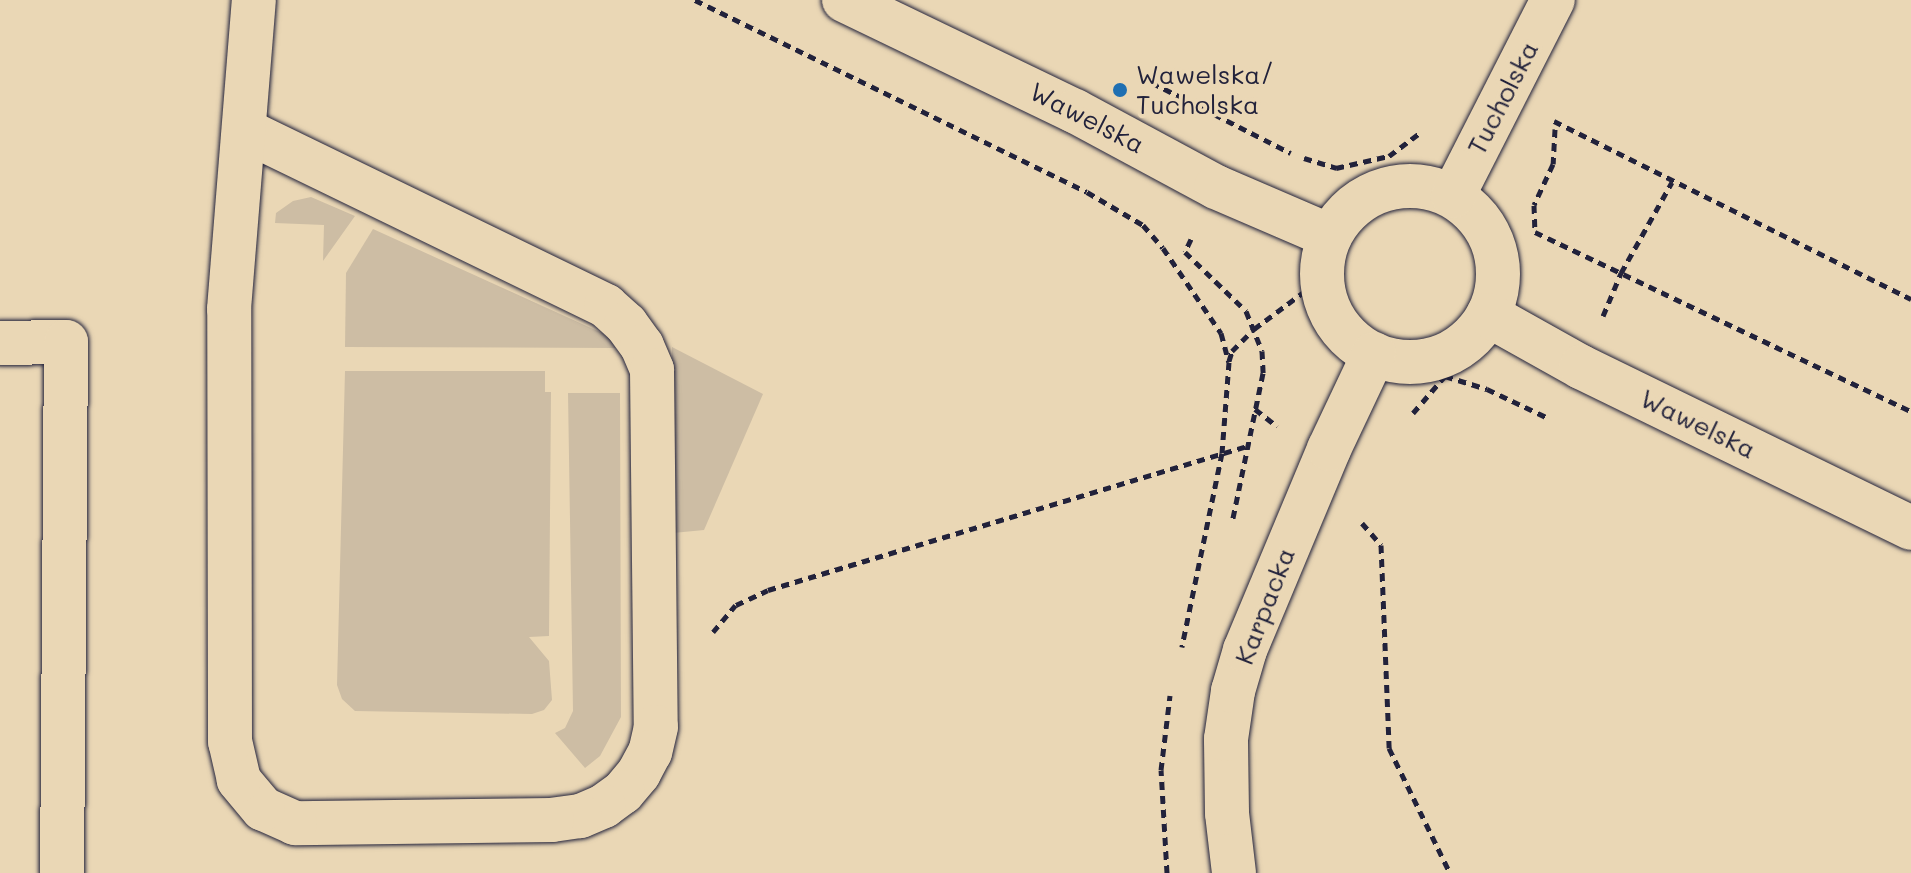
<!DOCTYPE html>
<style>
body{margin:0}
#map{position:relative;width:1911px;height:873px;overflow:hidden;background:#ead7b5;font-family:Mali,sans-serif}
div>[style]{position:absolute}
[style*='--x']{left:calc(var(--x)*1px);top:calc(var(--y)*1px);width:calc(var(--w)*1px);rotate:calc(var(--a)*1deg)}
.green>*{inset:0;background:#cdbda4}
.path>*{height:5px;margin-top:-2.5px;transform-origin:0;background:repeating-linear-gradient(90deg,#22223b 0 8px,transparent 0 14px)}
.roads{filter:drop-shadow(0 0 2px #22223b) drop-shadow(0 0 2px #22223b)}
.minor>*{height:44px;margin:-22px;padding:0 22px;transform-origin:22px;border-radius:22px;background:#ead7b5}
.minor>.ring{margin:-22px;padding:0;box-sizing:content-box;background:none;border:44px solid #ead7b5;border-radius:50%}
.dots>*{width:22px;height:22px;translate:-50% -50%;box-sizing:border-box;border:4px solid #ead7b5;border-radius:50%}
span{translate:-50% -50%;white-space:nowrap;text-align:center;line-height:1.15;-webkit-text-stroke:8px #ead7b5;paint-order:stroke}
.poi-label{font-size:26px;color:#22223b}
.left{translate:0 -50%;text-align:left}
.street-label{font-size:26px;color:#22223b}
</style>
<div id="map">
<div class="green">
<div style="clip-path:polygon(311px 197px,355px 216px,323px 261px,324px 225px,275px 223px,276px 213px,293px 201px)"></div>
<div style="clip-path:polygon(373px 229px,613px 338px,615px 348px,345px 347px,346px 273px)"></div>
<div style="clip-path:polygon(672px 347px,763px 394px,704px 530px,673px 533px)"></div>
<div style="clip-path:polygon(345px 371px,545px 371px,545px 392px,551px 392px,549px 636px,529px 637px,549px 661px,552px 700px,544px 710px,532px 714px,355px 711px,342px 699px,337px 685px)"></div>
<div style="clip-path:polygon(568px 393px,620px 393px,621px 717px,600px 756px,585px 768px,555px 733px,565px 728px,573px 711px)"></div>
</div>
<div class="path">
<div style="--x:695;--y:0;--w:436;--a:26.1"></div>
<div style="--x:1087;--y:192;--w:65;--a:30.5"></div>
<div style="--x:1143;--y:225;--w:30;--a:49"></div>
<div style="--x:1163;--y:248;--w:103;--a:55.7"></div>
<div style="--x:1221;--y:333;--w:30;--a:75"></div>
<div style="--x:1229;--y:362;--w:91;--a:94.4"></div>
<div style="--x:1222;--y:453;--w:198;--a:101.7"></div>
<div style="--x:1139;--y:76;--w:170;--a:26.9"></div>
<div style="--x:1554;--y:121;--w:399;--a:26.5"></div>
<div style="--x:1555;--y:129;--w:35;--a:93"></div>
<div style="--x:1553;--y:164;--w:45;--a:114.9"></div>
<div style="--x:1534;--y:205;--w:27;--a:88"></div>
<div style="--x:1535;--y:232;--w:416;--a:25.5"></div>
<div style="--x:1304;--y:158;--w:34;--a:17"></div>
<div style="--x:1336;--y:168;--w:54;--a:-12.8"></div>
<div style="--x:1389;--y:156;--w:38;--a:-37"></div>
<div style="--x:1191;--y:239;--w:14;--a:115"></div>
<div style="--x:1185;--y:252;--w:85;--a:44"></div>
<div style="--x:1246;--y:311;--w:43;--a:68.2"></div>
<div style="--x:1262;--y:351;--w:22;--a:87"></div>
<div style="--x:1263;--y:373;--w:153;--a:101.7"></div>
<div style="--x:1603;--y:316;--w:47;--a:-67.3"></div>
<div style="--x:1621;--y:273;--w:104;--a:-60.7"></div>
<div style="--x:1229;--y:361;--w:10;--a:-73"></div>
<div style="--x:1232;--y:351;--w:31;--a:-45"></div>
<div style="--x:1254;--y:329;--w:69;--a:-36.7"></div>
<div style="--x:1255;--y:409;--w:28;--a:38"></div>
<div style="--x:1413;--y:413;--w:49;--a:-49.1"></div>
<div style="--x:1445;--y:376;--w:44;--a:17.2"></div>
<div style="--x:1487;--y:389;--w:65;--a:25.4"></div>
<div style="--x:1362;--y:523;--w:29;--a:49"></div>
<div style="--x:1381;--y:545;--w:203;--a:87.7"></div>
<div style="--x:1389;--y:748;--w:139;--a:64"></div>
<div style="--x:713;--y:632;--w:35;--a:-50"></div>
<div style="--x:736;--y:605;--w:35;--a:-25"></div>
<div style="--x:768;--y:590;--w:500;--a:-16.73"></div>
<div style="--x:1167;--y:873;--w:103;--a:-93.3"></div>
<div style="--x:1161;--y:770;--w:75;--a:-83.1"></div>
</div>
<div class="roads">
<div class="minor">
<div style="--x:844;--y:0;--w:256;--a:25.7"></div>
<div style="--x:1075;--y:111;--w:160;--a:28.3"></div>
<div style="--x:1216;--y:187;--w:124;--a:23.3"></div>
<div style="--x:246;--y:131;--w:400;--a:25.9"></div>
<div style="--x:606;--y:306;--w:27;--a:42"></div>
<div style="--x:626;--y:324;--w:27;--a:54"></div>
<div style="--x:642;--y:346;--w:26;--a:67"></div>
<div style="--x:652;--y:370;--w:357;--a:89.4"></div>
<div style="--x:656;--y:727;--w:26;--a:103"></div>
<div style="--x:650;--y:752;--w:24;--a:118"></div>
<div style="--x:639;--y:773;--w:25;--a:130"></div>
<div style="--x:623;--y:792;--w:24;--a:144"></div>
<div style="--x:604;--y:806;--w:26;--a:157"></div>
<div style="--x:580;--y:816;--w:28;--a:172"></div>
<div style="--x:552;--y:820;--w:257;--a:179.3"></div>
<div style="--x:295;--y:823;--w:35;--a:-156"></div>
<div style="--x:263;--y:809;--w:38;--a:-130"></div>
<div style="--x:239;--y:780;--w:39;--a:-103"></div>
<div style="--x:230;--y:742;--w:433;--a:-90.1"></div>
<div style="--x:229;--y:309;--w:310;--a:-85.4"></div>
<div class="ring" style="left:1322px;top:186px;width:132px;height:132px"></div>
<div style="--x:1453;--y:196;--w:220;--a:-63"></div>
<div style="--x:1488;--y:315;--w:107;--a:29.2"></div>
<div style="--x:1581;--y:367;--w:367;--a:26"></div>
<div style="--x:0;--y:343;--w:66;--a:-0.9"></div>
<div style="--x:66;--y:342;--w:531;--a:90.43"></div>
<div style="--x:1234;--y:873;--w:60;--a:-96.7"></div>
<div style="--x:1227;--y:813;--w:74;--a:-90.8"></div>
<div style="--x:1226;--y:739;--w:49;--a:-81.7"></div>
<div style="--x:1233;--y:691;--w:43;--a:-73.7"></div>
<div style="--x:1245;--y:650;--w:218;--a:-67.3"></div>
<div style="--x:1329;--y:449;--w:105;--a:-64.7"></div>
</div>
</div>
<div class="dots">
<div style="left:1120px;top:90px;background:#1f6fb2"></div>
</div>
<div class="poi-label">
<span class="left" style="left:1136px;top:90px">Wawelska/<br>Tucholska</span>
</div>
<div class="street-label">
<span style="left:1503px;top:98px;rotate:-63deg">Tucholska</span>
<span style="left:1087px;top:118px;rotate:27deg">Wawelska</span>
<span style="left:1698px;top:424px;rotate:26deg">Wawelska</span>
<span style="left:1265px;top:606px;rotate:-69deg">Karpacka</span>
</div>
</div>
